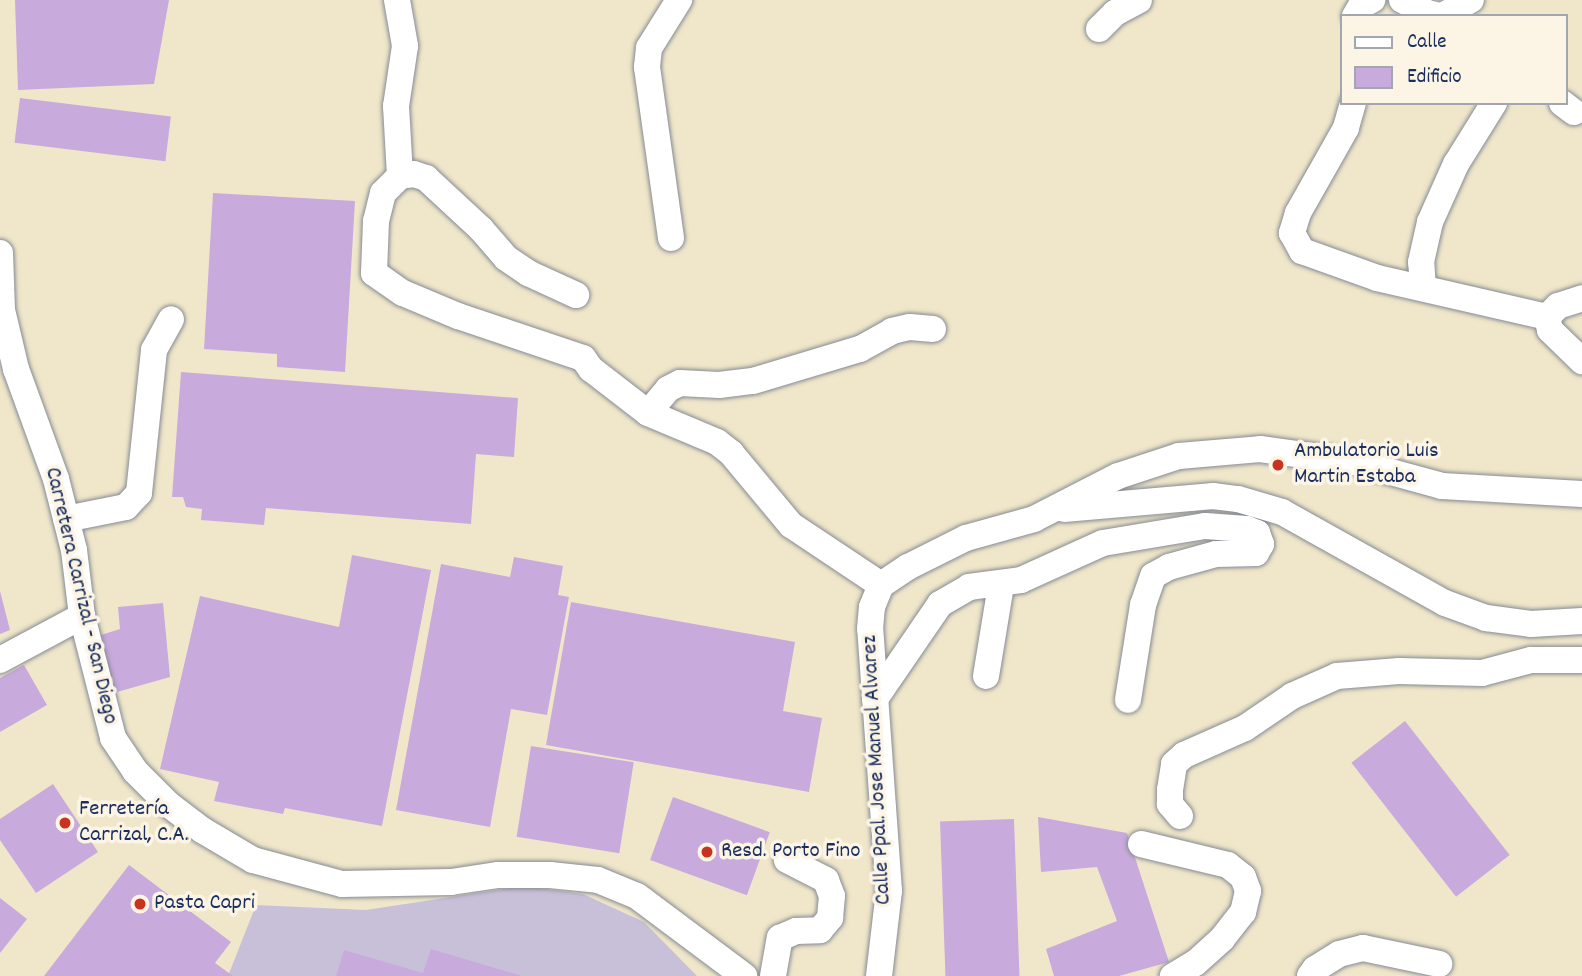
<!DOCTYPE html>
<meta charset="utf-8">
<style>
body{margin:0}
#map{position:relative;width:1582px;height:976px;overflow:hidden;background:#f0e7ca;font-family:Dekko,sans-serif}
div>[style]{position:absolute}
[style*='--x']{left:calc(var(--x)*1px);top:calc(var(--y)*1px);width:calc(var(--w)*1px);rotate:calc(var(--a)*1deg)}
.industrial>*{inset:0;background:#c8c0d8}
.building>*{inset:0;background:#c8aadd;transform-origin:0 0}
.roads{filter:drop-shadow(0 0 2px #868b94) drop-shadow(0 0 2px #868b94)}
.minor>*{height:26px;margin:-13px;padding:0 13px;transform-origin:13px;border-radius:13px;background:#fff}
.dots>*{width:19px;height:19px;translate:-50% -50%;box-sizing:border-box;border:4px solid #fcf5e5;border-radius:50%}
span{translate:-50% -50%;white-space:nowrap;text-align:center;line-height:1.15;-webkit-text-stroke:7px #fcf5e5;paint-order:stroke}
.poi-label{font-size:23px;color:#1b2f5e}
.left{translate:0 -50%;text-align:left}
.street-label{font-size:23px;color:#1b2f5e}
.legend{position:absolute;left:1340px;top:14px;width:228px;height:91px;box-sizing:border-box;background:#fcf5e5;border:2px solid #a2a6af;margin:0;padding:9px 12px;list-style:none;font-size:21px;color:#1b2f5e}
.legend li{display:flex;align-items:center;gap:14px;height:35px}
.legend b{width:35px;border:2px solid #a2a6af}
</style>
<div id="map">
<div class="industrial">
<div style="clip-path:polygon(523px 886px,583px 894px,644px 922px,697px 976px,228px 976px,256px 905px,366px 910px)"></div>
</div>
<div class="building">
<div style="clip-path:polygon(15px 0,169px 0,154px 84px,18px 90px)"></div>
<div style="left:20px;top:98px;width:152px;height:45px;rotate:7deg"></div>
<div style="clip-path:polygon(213px 193px,355px 201px,345px 372px,277px 367px,277px 354px,204px 349px)"></div>
<div style="clip-path:polygon(181px 372px,518px 398px,514px 457px,476px 454px,471px 524px,266px 508px,264px 525px,201px 520px,202px 509px,186px 507px,183px 497px,172px 497px)"></div>
<div style="clip-path:polygon(352px 555px,431px 570px,382px 826px,285px 808px,283px 814px,214px 801px,219px 782px,160px 769px,200px 596px,339px 627px)"></div>
<div style="clip-path:polygon(514px 557px,563px 566px,558px 595px,569px 597px,547px 715px,511px 709px,490px 827px,396px 810px,441px 564px,510px 577px)"></div>
<div style="clip-path:polygon(0 591px,10px 630px,0 634px)"></div>
<div style="clip-path:polygon(571px 602px,795px 642px,783px 711px,822px 718px,809px 792px,546px 745px)"></div>
<div style="clip-path:polygon(163px 603px,170px 677px,110px 694px,101px 635px,120px 629px,118px 607px)"></div>
<div style="clip-path:polygon(24px 665px,47px 705px,0 732px,0 678px)"></div>
<div style="left:1405px;top:721px;width:170px;height:68px;rotate:52deg"></div>
<div style="left:531px;top:746px;width:104px;height:92px;rotate:9deg"></div>
<div style="clip-path:polygon(53px 784px,98px 852px,36px 893px,0 840px,0 819px)"></div>
<div style="left:673px;top:797px;width:103px;height:67px;rotate:20deg"></div>
<div style="clip-path:polygon(1038px 817px,1127px 833px,1169px 962px,1119px 976px,1054px 976px,1046px 949px,1117px 921px,1097px 867px,1041px 872px)"></div>
<div style="left:1014px;top:819px;width:157px;height:74px;rotate:88deg"></div>
<div style="clip-path:polygon(129px 865px,231px 942px,215px 963px,233px 976px,44px 976px)"></div>
<div style="clip-path:polygon(0 898px,27px 919px,0 953px)"></div>
<div style="clip-path:polygon(431px 949px,522px 976px,336px 976px,344px 950px,423px 973px)"></div>
</div>
<div class="roads">
<div class="minor">
<div style="--x:397;--y:0;--w:47;--a:80.1"></div>
<div style="--x:405;--y:46;--w:61;--a:98.5"></div>
<div style="--x:396;--y:106;--w:70;--a:86.7"></div>
<div style="--x:400;--y:176;--w:24;--a:135"></div>
<div style="--x:383;--y:193;--w:29;--a:104"></div>
<div style="--x:376;--y:221;--w:52;--a:92.2"></div>
<div style="--x:374;--y:273;--w:35;--a:35"></div>
<div style="--x:403;--y:293;--w:60;--a:22.7"></div>
<div style="--x:458;--y:316;--w:132;--a:18.6"></div>
<div style="--x:583;--y:358;--w:14;--a:54"></div>
<div style="--x:591;--y:369;--w:72;--a:37.7"></div>
<div style="--x:648;--y:413;--w:75;--a:22.8"></div>
<div style="--x:717;--y:442;--w:18;--a:38"></div>
<div style="--x:731;--y:453;--w:94;--a:50.2"></div>
<div style="--x:791;--y:525;--w:108;--a:33.7"></div>
<div style="--x:1402;--y:0;--w:28;--a:27"></div>
<div style="--x:1427;--y:13;--w:13;--a:13"></div>
<div style="--x:1355;--y:16;--w:12;--a:-59"></div>
<div style="--x:1361;--y:6;--w:13;--a:-29"></div>
<div style="--x:1442;--y:16;--w:33;--a:-29"></div>
<div style="--x:1099;--y:29;--w:23;--a:-45"></div>
<div style="--x:1115;--y:13;--w:27;--a:-28"></div>
<div style="--x:1353;--y:103;--w:26;--a:106"></div>
<div style="--x:1346;--y:128;--w:98;--a:119.5"></div>
<div style="--x:1298;--y:213;--w:21;--a:107"></div>
<div style="--x:1292;--y:233;--w:21;--a:61"></div>
<div style="--x:1302;--y:251;--w:80;--a:19.8"></div>
<div style="--x:1377;--y:278;--w:174;--a:12.9"></div>
<div style="--x:1562;--y:103;--w:15;--a:37"></div>
<div style="--x:400;--y:176;--w:14;--a:-8"></div>
<div style="--x:414;--y:174;--w:13;--a:18"></div>
<div style="--x:426;--y:178;--w:75;--a:42.8"></div>
<div style="--x:481;--y:229;--w:38;--a:49"></div>
<div style="--x:506;--y:258;--w:27;--a:34"></div>
<div style="--x:528;--y:273;--w:53;--a:24.6"></div>
<div style="--x:671;--y:238;--w:173;--a:-98"></div>
<div style="--x:647;--y:67;--w:19;--a:-84"></div>
<div style="--x:649;--y:48;--w:57;--a:-58"></div>
<div style="--x:0;--y:253;--w:57;--a:88"></div>
<div style="--x:2;--y:310;--w:61;--a:76.7"></div>
<div style="--x:16;--y:369;--w:117;--a:70"></div>
<div style="--x:56;--y:479;--w:73;--a:75.8"></div>
<div style="--x:74;--y:550;--w:66;--a:83.1"></div>
<div style="--x:82;--y:616;--w:126;--a:75.7"></div>
<div style="--x:113;--y:738;--w:40;--a:56"></div>
<div style="--x:135;--y:771;--w:47;--a:45"></div>
<div style="--x:168;--y:804;--w:43;--a:37.4"></div>
<div style="--x:202;--y:830;--w:59;--a:30.5"></div>
<div style="--x:253;--y:860;--w:92;--a:15.1"></div>
<div style="--x:342;--y:884;--w:109;--a:-1.1"></div>
<div style="--x:451;--y:882;--w:48;--a:-8.5"></div>
<div style="--x:498;--y:875;--w:52;--a:0"></div>
<div style="--x:550;--y:875;--w:48;--a:5.9"></div>
<div style="--x:598;--y:880;--w:42;--a:22.3"></div>
<div style="--x:637;--y:896;--w:134;--a:36.8"></div>
<div style="--x:1423;--y:288;--w:26;--a:-94"></div>
<div style="--x:1421;--y:262;--w:41;--a:-77.3"></div>
<div style="--x:1430;--y:222;--w:64;--a:-65.9"></div>
<div style="--x:1456;--y:164;--w:72;--a:-58.1"></div>
<div style="--x:1547;--y:317;--w:13;--a:77"></div>
<div style="--x:1550;--y:330;--w:45;--a:44.1"></div>
<div style="--x:1547;--y:317;--w:16;--a:-45"></div>
<div style="--x:1558;--y:306;--w:25;--a:-18"></div>
<div style="--x:648;--y:413;--w:31;--a:-50"></div>
<div style="--x:668;--y:389;--w:13;--a:-27"></div>
<div style="--x:680;--y:383;--w:39;--a:3"></div>
<div style="--x:719;--y:385;--w:34;--a:-7"></div>
<div style="--x:753;--y:381;--w:112;--a:-16.7"></div>
<div style="--x:860;--y:349;--w:37;--a:-29"></div>
<div style="--x:892;--y:331;--w:18;--a:-13"></div>
<div style="--x:910;--y:327;--w:23;--a:5"></div>
<div style="--x:1064;--y:509;--w:150;--a:-5"></div>
<div style="--x:1213;--y:496;--w:25;--a:7"></div>
<div style="--x:1238;--y:499;--w:46;--a:16.5"></div>
<div style="--x:1282;--y:512;--w:187;--a:29.2"></div>
<div style="--x:1445;--y:603;--w:44;--a:20.1"></div>
<div style="--x:1486;--y:618;--w:45;--a:7.6"></div>
<div style="--x:1531;--y:624;--w:51;--a:-3.4"></div>
<div style="--x:66;--y:519;--w:61;--a:-11.3"></div>
<div style="--x:126;--y:507;--w:19;--a:-47"></div>
<div style="--x:139;--y:493;--w:144;--a:-84"></div>
<div style="--x:154;--y:350;--w:35;--a:-61"></div>
<div style="--x:0;--y:660;--w:93;--a:-28.2"></div>
<div style="--x:986;--y:676;--w:92;--a:-80.6"></div>
<div style="--x:875;--y:699;--w:115;--a:-55.6"></div>
<div style="--x:940;--y:604;--w:34;--a:-30"></div>
<div style="--x:969;--y:587;--w:52;--a:-7.7"></div>
<div style="--x:1021;--y:580;--w:90;--a:-24.3"></div>
<div style="--x:1103;--y:543;--w:103;--a:-9.5"></div>
<div style="--x:1205;--y:526;--w:42;--a:4.1"></div>
<div style="--x:1247;--y:529;--w:11;--a:22"></div>
<div style="--x:1257;--y:533;--w:12;--a:70"></div>
<div style="--x:1261;--y:544;--w:10;--a:119"></div>
<div style="--x:1256;--y:553;--w:40;--a:178.6"></div>
<div style="--x:1216;--y:554;--w:49;--a:164.5"></div>
<div style="--x:1169;--y:567;--w:18;--a:151"></div>
<div style="--x:1153;--y:576;--w:31;--a:109"></div>
<div style="--x:1143;--y:605;--w:96;--a:99"></div>
<div style="--x:1180;--y:816;--w:16;--a:-130"></div>
<div style="--x:1170;--y:804;--w:14;--a:-90"></div>
<div style="--x:1170;--y:790;--w:26;--a:-81"></div>
<div style="--x:1174;--y:764;--w:13;--a:-42"></div>
<div style="--x:1184;--y:755;--w:67;--a:-23.9"></div>
<div style="--x:1245;--y:728;--w:57;--a:-34.2"></div>
<div style="--x:1292;--y:696;--w:49;--a:-24"></div>
<div style="--x:1337;--y:676;--w:62;--a:-4.6"></div>
<div style="--x:1399;--y:671;--w:83;--a:1.4"></div>
<div style="--x:1482;--y:673;--w:51;--a:-14.9"></div>
<div style="--x:1531;--y:660;--w:51;--a:0"></div>
<div style="--x:1141;--y:844;--w:89;--a:13.6"></div>
<div style="--x:1228;--y:865;--w:19;--a:39"></div>
<div style="--x:1243;--y:877;--w:15;--a:70"></div>
<div style="--x:1248;--y:891;--w:22;--a:103"></div>
<div style="--x:1243;--y:912;--w:34;--a:128"></div>
<div style="--x:1222;--y:939;--w:36;--a:138"></div>
<div style="--x:1195;--y:963;--w:26;--a:149"></div>
<div style="--x:773;--y:976;--w:39;--a:-80"></div>
<div style="--x:780;--y:938;--w:17;--a:-24"></div>
<div style="--x:796;--y:931;--w:24;--a:-2"></div>
<div style="--x:820;--y:930;--w:16;--a:-50"></div>
<div style="--x:830;--y:918;--w:22;--a:-85"></div>
<div style="--x:832;--y:896;--w:17;--a:-111"></div>
<div style="--x:826;--y:880;--w:44;--a:-152.9"></div>
<div style="--x:879;--y:976;--w:86;--a:-83.3"></div>
<div style="--x:889;--y:891;--w:263;--a:-94.1"></div>
<div style="--x:870;--y:629;--w:22;--a:-85"></div>
<div style="--x:872;--y:607;--w:24;--a:-68"></div>
<div style="--x:881;--y:585;--w:32;--a:-34"></div>
<div style="--x:908;--y:567;--w:65;--a:-26.6"></div>
<div style="--x:966;--y:538;--w:71;--a:-15.6"></div>
<div style="--x:1034;--y:519;--w:94;--a:-27.1"></div>
<div style="--x:1118;--y:476;--w:64;--a:-18.2"></div>
<div style="--x:1179;--y:456;--w:81;--a:-4.9"></div>
<div style="--x:1260;--y:449;--w:96;--a:7.8"></div>
<div style="--x:1355;--y:462;--w:90;--a:15.4"></div>
<div style="--x:1442;--y:486;--w:140;--a:3.3"></div>
<div style="--x:1310;--y:976;--w:9;--a:-54"></div>
<div style="--x:1315;--y:969;--w:28;--a:-32"></div>
<div style="--x:1339;--y:954;--w:25;--a:-14"></div>
<div style="--x:1363;--y:948;--w:78;--a:11.9"></div>
</div>
</div>
<div class="dots">
<div style="left:1278px;top:465px;background:#c8321e"></div>
<div style="left:65px;top:823px;background:#c8321e"></div>
<div style="left:707px;top:852px;background:#c8321e"></div>
<div style="left:140px;top:904px;background:#c8321e"></div>
</div>
<div class="poi-label">
<span class="left" style="left:1294px;top:465px">Ambulatorio Luis<br>Martin Estaba</span>
<span class="left" style="left:79px;top:823px">Ferretería<br>Carrizal, C.A.</span>
<span class="left" style="left:721px;top:852px">Resd. Porto Fino</span>
<span class="left" style="left:154px;top:904px">Pasta Capri</span>
</div>
<div class="street-label">
<span style="left:80px;top:596px;rotate:77deg">Carretera Carrizal - San Diego</span>
<span style="left:878px;top:770px;rotate:-93deg">Calle Ppal. Jose Manuel Alvarez</span>
</div>
<ul class="legend">
<li><b style="height:9px;background:#fff"></b>Calle</li>
<li><b style="height:19px;background:#c8aadd"></b>Edificio</li>
</ul>
</div>
